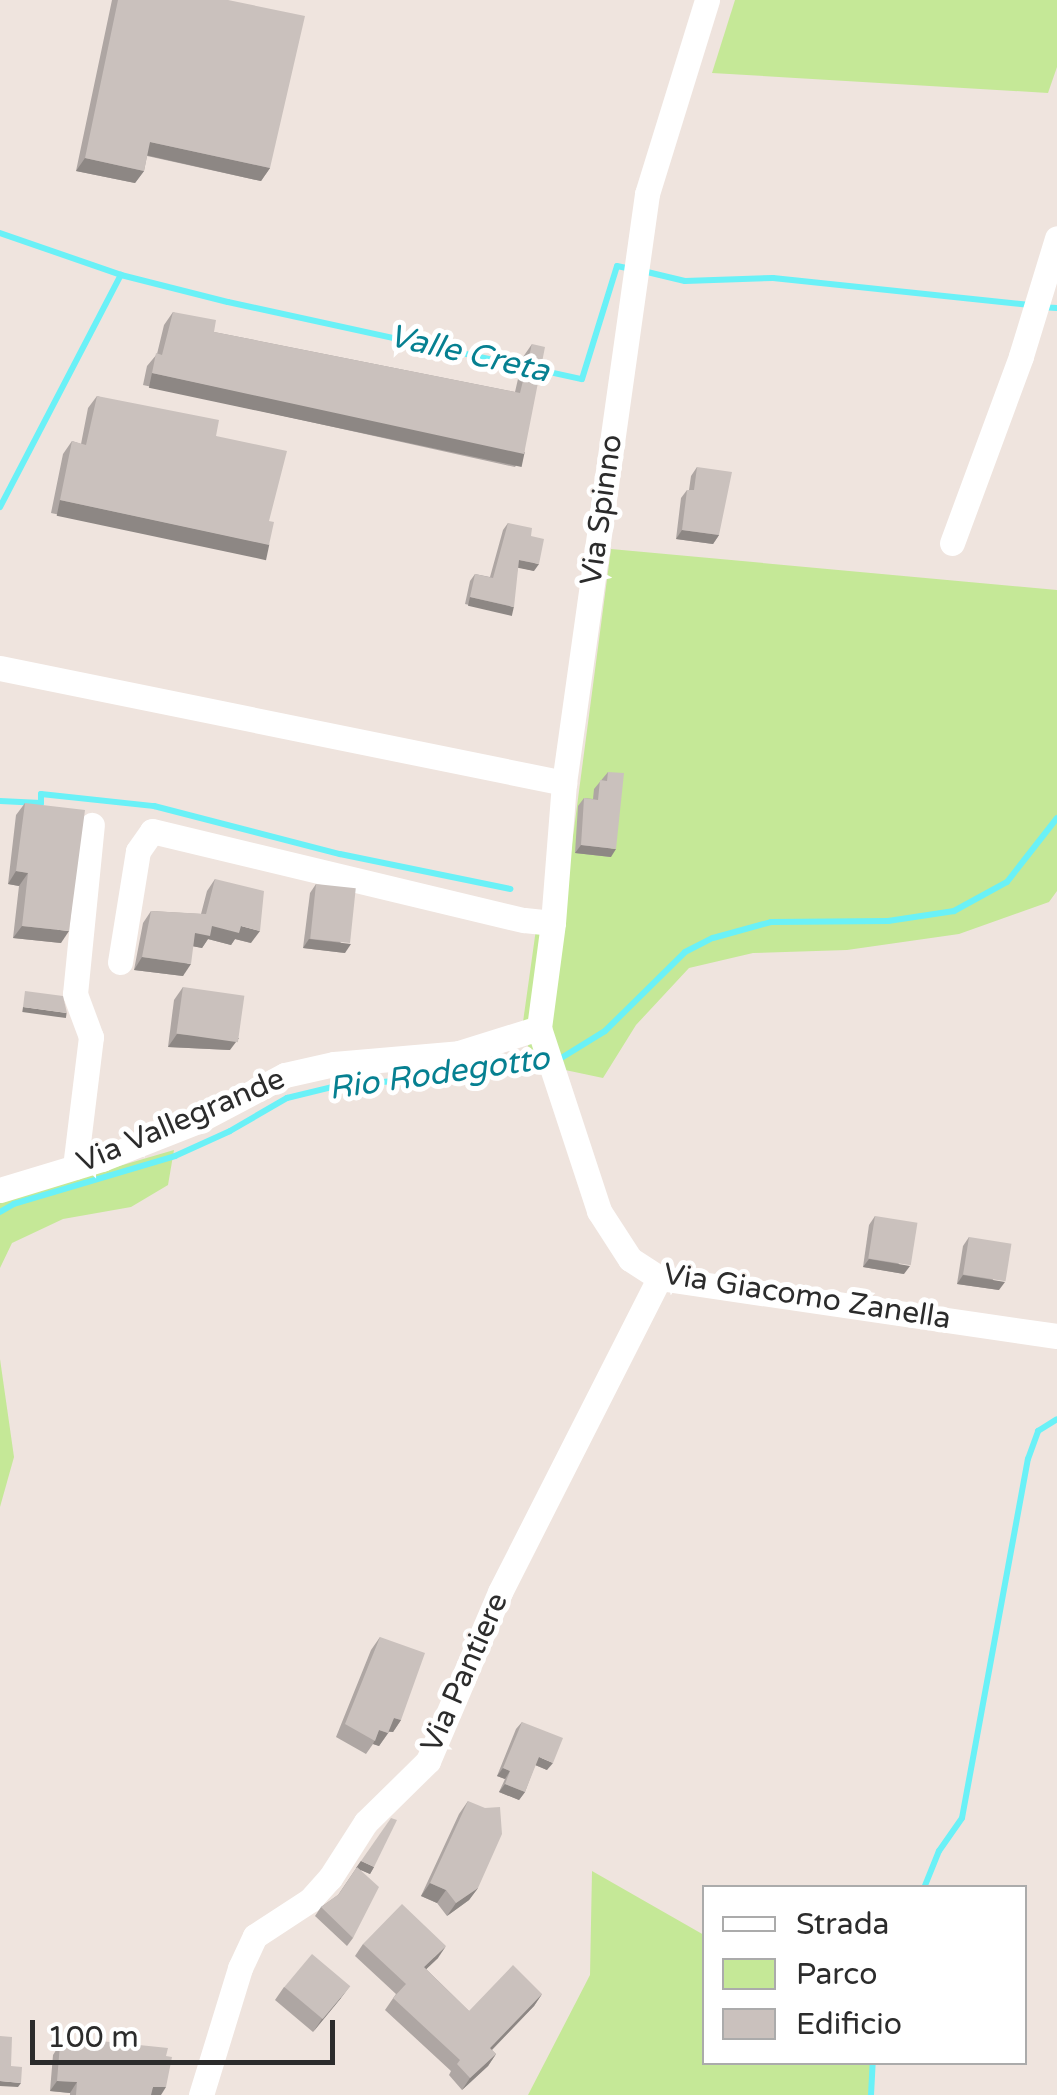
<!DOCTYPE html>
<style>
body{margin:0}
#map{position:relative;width:1057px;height:2095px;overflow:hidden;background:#efe4de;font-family:"Varela Round",sans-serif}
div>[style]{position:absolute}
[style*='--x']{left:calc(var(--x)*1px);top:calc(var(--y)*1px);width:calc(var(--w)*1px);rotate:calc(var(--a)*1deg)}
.green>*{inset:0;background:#c5e897}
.stream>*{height:6px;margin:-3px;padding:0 3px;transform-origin:3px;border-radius:3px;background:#6af1f7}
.minor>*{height:25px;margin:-12.5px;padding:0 12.5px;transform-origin:12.5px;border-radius:12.5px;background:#fff}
.wall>*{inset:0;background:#aea6a3}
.shaded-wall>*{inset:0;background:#8d8784;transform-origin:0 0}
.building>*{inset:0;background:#cac1bd;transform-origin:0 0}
span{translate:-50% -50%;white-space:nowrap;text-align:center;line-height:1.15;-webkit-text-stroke:10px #fff;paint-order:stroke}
.street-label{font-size:30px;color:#2c2c2c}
.water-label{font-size:32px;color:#068091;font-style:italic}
.legend{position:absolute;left:702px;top:1885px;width:325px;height:180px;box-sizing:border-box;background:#fff;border:2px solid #ababab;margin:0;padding:12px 18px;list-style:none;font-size:30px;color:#2c2c2c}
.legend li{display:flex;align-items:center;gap:20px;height:50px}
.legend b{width:50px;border:2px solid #ababab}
.scale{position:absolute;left:30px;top:2020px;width:305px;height:45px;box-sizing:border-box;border:5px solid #2c2c2c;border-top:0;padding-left:12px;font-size:30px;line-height:35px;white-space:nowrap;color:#2c2c2c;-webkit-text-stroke:8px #fff;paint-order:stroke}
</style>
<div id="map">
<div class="green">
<div style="clip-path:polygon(735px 0,1057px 0,1057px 67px,1048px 93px,712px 73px)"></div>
<div style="clip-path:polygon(611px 549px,1057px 590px,1057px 891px,1049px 902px,959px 934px,847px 950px,753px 953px,689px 968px,636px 1025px,603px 1078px,532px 1063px,523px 1022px,537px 922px,570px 859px)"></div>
<div style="clip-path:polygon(174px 1150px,168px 1185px,131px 1207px,63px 1219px,12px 1243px,0 1268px,0 1201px)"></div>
<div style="clip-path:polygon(0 1359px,14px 1457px,0 1507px)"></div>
<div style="clip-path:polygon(592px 1871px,704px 1935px,704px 2062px,870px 2063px,872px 2095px,528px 2095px,590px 1975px)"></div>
</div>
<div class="stream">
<div style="--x:0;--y:233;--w:128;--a:19.1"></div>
<div style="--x:121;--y:275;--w:110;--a:14.2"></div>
<div style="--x:228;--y:302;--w:362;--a:12.3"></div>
<div style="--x:582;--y:379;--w:118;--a:-72.8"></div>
<div style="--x:617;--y:266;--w:14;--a:12"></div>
<div style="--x:643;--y:271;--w:43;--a:13.4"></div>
<div style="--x:685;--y:281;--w:88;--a:-2"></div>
<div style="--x:773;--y:278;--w:256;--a:6"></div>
<div style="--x:1040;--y:307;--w:17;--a:3"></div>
<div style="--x:0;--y:507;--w:262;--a:-62.5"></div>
<div style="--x:0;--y:801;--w:41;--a:2.8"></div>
<div style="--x:41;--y:803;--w:9;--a:-90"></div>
<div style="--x:41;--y:794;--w:114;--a:6.1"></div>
<div style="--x:154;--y:806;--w:192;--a:14.5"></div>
<div style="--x:340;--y:854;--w:174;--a:11.6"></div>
<div style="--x:558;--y:1060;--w:55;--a:-31.7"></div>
<div style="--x:605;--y:1031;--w:112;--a:-44.6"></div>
<div style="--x:685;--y:952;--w:31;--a:-27"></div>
<div style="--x:713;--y:938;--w:60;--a:-15.4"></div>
<div style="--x:771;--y:922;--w:117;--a:-0.5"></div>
<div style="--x:888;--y:921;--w:67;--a:-8.6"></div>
<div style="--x:954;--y:911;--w:60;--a:-28.7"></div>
<div style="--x:1007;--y:882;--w:81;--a:-52"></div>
<div style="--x:0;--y:1212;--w:16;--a:-30"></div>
<div style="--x:14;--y:1204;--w:168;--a:-16.6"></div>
<div style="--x:175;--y:1156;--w:60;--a:-24.4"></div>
<div style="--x:230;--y:1131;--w:66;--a:-30.1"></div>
<div style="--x:287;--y:1098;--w:46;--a:-13.7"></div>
<div style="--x:332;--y:1087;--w:216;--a:-5.6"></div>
<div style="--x:924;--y:1888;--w:40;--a:-68"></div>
<div style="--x:939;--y:1851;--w:40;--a:-55.1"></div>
<div style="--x:962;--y:1818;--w:365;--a:-79.6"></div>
<div style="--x:1028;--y:1459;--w:30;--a:-70"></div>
<div style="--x:1038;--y:1431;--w:22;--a:-32"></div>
<div style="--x:871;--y:2095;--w:33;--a:-87"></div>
</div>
<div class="minor">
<div style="--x:707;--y:0;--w:203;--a:107.2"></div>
<div style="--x:647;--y:194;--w:595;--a:98.02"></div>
<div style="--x:564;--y:783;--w:140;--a:94.5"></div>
<div style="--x:553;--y:923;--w:106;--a:97.6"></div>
<div style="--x:539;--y:1028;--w:193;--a:71.8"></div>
<div style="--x:599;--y:1211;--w:57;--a:57.1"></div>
<div style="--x:630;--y:1259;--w:35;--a:33"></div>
<div style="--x:659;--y:1278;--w:402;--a:8.3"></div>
<div style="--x:952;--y:543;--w:199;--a:-69.7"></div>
<div style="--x:1021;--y:356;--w:123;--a:-73"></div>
<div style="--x:0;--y:668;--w:576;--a:11.52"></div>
<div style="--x:120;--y:962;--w:112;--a:-80.8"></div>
<div style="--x:138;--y:851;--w:24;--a:-55"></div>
<div style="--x:152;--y:831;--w:382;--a:13.5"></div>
<div style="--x:524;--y:920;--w:29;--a:6"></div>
<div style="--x:75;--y:1167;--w:131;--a:-83"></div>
<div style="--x:91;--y:1037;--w:46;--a:-110.4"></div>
<div style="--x:75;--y:994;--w:170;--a:-84.3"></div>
<div style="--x:0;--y:1190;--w:107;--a:-16.9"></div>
<div style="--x:102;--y:1159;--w:103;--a:-21.6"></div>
<div style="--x:198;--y:1121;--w:98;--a:-27.9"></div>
<div style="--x:285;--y:1075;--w:50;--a:-12.7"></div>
<div style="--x:334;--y:1064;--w:125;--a:-5"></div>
<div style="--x:459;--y:1053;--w:84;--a:-17.4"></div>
<div style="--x:201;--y:2095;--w:133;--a:-72.9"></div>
<div style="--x:240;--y:1968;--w:35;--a:-65"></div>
<div style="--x:255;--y:1936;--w:66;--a:-33.2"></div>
<div style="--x:310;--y:1900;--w:30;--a:-48"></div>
<div style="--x:330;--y:1878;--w:67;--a:-57.3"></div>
<div style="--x:366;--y:1822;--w:87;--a:-44.5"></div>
<div style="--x:428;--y:1761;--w:184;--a:-66.9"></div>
<div style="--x:500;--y:1592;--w:352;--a:-63.1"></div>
</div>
<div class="wall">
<div style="clip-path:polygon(112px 0,228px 0,270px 168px,261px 181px,147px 156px,144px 171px,135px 183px,76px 171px)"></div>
<div style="clip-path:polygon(173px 312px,214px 332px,515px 392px,523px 357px,532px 344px,524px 454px,515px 467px,143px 385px,147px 366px,157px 354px,164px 325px)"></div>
<div style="clip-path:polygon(97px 396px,216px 436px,269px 521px,269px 545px,260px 558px,51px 513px,63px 454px,72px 441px,81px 444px,88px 408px)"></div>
<div style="clip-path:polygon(697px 467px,719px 535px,713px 544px,676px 539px,681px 498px,687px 490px,689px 490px,691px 476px)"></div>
<div style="clip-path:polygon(508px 523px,531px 536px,534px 571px,518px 567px,509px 614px,465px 604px,470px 581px,475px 574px,490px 577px,503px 530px)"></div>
<div style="clip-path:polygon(608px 772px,611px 857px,575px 853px,578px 806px,584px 798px,593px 799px,594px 789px)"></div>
<div style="clip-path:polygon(25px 803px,61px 943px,13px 938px,19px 886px,8px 884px,16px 815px)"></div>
<div style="clip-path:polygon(215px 879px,251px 943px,235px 939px,231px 945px,208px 939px,202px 948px,193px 946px,183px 976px,134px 970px,143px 923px,151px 911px,201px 914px,207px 891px)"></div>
<div style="clip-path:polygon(316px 884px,345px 953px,303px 948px,310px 893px)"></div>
<div style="clip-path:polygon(183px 987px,230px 1050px,168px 1047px,174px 1000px)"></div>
<div style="clip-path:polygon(875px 1216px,904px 1274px,863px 1267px,869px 1225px)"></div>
<div style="clip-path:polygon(969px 1237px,999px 1290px,957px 1284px,963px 1246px)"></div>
<div style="clip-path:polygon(380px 1637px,401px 1720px,393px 1732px,389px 1732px,379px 1746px,373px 1744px,366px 1754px,336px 1737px,371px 1650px)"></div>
<div style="clip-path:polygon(522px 1722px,547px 1770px,535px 1765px,525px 1792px,519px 1800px,499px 1792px,505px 1779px,497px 1776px,516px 1729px)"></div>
<div style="clip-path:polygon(468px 1801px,478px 1888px,469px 1900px,447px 1916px,437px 1903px,421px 1896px,459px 1814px)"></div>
<div style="clip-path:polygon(361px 1861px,374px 1867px,370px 1874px,361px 1870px,353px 1938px,347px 1946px,315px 1916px,321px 1907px,338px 1895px)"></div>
<div style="clip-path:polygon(363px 1944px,438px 1958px,426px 1969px,469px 2011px,542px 1994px,534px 2006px,492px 2050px,496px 2054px,488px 2066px,462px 2090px,449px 2075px,451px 2071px,385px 2010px,396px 1994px,355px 1956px)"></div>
<div style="clip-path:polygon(284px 1987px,341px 1998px,313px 2032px,275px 2000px)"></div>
<div style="clip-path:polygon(81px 2039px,161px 2095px,70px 2095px,70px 2093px,50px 2091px,53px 2055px,60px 2044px,77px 2046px)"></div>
</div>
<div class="shaded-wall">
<div style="clip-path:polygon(150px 142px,270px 168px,261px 181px,141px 154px)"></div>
<div style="clip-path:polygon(85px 158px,144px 171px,135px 183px,76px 171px)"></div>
<div style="left:152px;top:373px;width:381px;height:15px;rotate:12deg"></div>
<div style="left:60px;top:500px;width:214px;height:16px;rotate:12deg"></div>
<div style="clip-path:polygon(682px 530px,719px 535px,713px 544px,676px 539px)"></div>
<div style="clip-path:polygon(519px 560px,539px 564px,534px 571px,514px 567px)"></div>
<div style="left:470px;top:597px;width:45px;height:9px;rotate:13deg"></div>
<div style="clip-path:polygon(581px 845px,616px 849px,611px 857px,575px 853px)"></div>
<div style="clip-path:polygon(16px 871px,28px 873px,19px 886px,8px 884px)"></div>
<div style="clip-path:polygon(22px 926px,69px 931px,61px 943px,13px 938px)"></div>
<div style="clip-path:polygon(212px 926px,241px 926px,260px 931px,251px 943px,235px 939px,231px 945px,208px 939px,202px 948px,186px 945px,195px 933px)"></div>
<div style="clip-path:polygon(309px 939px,351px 944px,345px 953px,303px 948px)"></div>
<div style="clip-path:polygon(142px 957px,191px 964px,183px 976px,134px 970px)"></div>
<div style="left:23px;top:1007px;width:44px;height:5px;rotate:8deg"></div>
<div style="clip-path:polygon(177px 1034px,239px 1038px,230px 1050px,168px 1047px)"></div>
<div style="clip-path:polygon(869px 1259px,910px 1266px,904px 1274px,863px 1267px)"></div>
<div style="clip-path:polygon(963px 1275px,1005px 1282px,999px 1290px,957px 1284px)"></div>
<div style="clip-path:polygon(394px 1718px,401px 1720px,393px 1732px,386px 1731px)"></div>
<div style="clip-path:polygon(379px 1730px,388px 1733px,379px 1746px,373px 1744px)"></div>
<div style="clip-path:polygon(539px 1757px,553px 1763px,547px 1770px,533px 1764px)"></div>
<div style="clip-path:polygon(503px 1768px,510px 1771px,505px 1779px,497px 1776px)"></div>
<div style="clip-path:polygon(505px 1784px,525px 1792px,519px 1800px,499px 1792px)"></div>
<div style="clip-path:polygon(361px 1861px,374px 1867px,370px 1874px,356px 1868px)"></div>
<div style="clip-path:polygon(430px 1883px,446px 1890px,437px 1903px,421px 1896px)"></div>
<div style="clip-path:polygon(478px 1888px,469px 1900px,447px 1916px,456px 1903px)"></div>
<div style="clip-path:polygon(446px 1946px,438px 1958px,416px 1979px,424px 1967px)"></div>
<div style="clip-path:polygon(350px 1986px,341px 1998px,313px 2032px,322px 2019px)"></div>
<div style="clip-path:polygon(542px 1994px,534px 2006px,482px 2060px,490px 2048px)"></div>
<div style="clip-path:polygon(496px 2054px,488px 2066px,462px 2090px,470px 2078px)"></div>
<div style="clip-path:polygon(0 2081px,21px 2083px,18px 2087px,0 2086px)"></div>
<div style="clip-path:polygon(57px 2081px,77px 2082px,70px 2093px,50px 2091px)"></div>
<div style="clip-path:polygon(153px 2087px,166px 2087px,161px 2095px,147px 2095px)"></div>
</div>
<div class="building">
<div style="clip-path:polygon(118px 0,228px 0,305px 16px,270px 168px,150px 142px,144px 171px,85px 158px)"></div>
<div style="clip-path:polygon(173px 312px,216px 320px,214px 332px,520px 393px,532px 344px,545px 347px,524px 454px,152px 373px,156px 353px,162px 355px)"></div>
<div style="clip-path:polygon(97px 396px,219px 420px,216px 436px,287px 451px,269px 521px,274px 522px,269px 545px,60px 500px,72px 441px,86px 445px)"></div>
<div style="clip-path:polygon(697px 467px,732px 472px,719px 535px,682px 530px,687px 490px,694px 490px)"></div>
<div style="clip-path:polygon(508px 523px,532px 528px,531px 536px,544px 539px,539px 564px,519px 560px,514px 607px,470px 597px,475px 574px,493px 578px)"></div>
<div style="clip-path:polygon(608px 772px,624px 773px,616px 849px,581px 845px,584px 798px,598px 800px,600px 780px,607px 781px)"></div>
<div style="clip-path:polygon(25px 803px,85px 810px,69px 931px,22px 926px,28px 873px,16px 871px)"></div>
<div style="clip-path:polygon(215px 879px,264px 891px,260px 931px,241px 926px,239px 933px,212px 926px,210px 936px,195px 933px,191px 964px,142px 957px,151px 911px,206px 914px)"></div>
<div style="left:316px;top:884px;width:40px;height:55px;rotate:6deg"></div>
<div style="left:183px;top:987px;width:62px;height:47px;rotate:8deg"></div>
<div style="clip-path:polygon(25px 991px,63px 996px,67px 1013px,23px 1007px)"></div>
<div style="left:875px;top:1216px;width:43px;height:43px;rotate:9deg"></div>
<div style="left:969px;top:1237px;width:43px;height:38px;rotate:9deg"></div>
<div style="clip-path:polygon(380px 1637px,425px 1653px,401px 1720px,394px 1718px,388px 1733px,379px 1730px,375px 1741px,345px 1724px)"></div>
<div style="clip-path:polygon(522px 1722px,563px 1738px,553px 1763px,539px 1757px,525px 1792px,505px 1784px,510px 1771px,503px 1768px)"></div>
<div style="clip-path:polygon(468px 1801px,485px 1808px,500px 1807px,502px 1834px,478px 1888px,456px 1903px,446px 1890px,430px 1883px)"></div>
<div style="clip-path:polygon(391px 1818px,397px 1820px,374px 1867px,361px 1861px)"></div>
<div style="clip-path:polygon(357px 1867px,379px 1887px,353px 1938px,321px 1907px,339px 1894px)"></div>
<div style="clip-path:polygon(402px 1904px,446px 1946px,424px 1967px,469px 2011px,513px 1965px,542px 1994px,490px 2048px,496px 2054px,470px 2078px,457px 2064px,460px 2060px,393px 1998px,406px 1984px,363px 1944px)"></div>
<div style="left:312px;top:1954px;width:50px;height:43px;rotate:40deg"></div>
<div style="clip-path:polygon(0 2036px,12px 2037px,11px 2066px,22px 2067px,21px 2083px,0 2081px)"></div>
<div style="clip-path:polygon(81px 2039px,168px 2048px,166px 2056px,172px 2057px,166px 2087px,153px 2087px,151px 2095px,76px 2095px,77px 2082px,57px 2081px,60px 2044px,81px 2046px)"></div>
</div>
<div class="street-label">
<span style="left:602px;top:510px;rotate:-82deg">Via Spinno</span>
<span style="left:181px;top:1121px;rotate:-23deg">Via Vallegrande</span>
<span style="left:807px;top:1297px;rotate:9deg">Via Giacomo Zanella</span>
<span style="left:465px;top:1673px;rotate:-66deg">Via Pantiere</span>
</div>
<div class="water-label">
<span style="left:469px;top:354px;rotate:13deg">Valle Creta</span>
<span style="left:439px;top:1074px;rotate:-8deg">Rio Rodegotto</span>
</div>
<ul class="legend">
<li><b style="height:12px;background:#fff"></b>Strada</li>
<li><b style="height:28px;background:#c5e897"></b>Parco</li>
<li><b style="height:28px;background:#cac1bd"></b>Edificio</li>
</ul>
<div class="scale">100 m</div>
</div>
